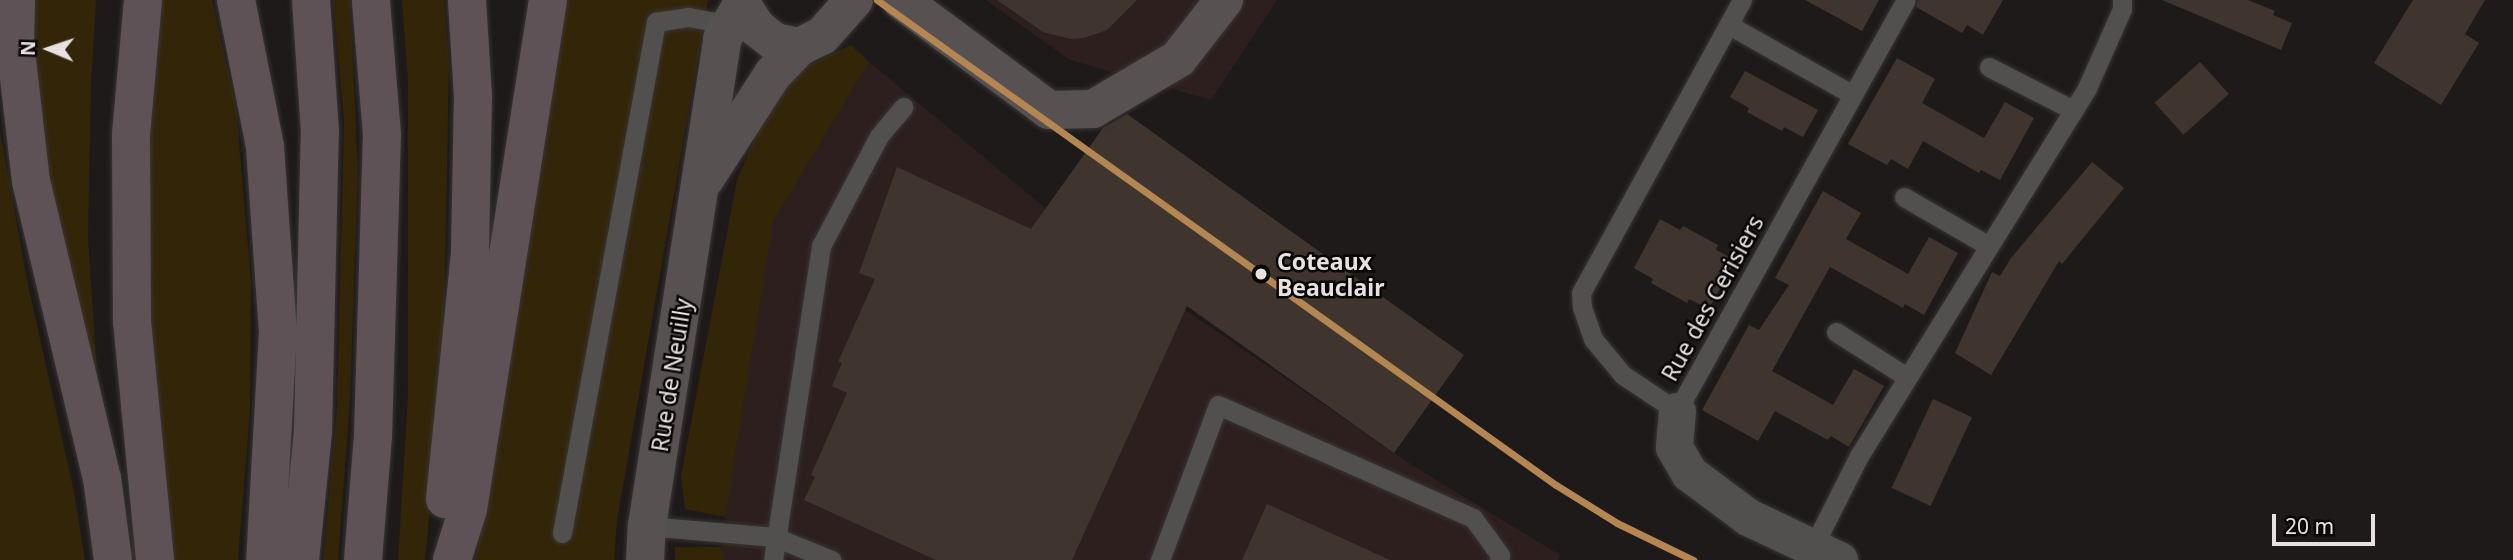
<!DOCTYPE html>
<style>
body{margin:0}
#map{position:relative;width:2513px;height:560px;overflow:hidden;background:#1f1a1a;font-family:"Noto Sans",sans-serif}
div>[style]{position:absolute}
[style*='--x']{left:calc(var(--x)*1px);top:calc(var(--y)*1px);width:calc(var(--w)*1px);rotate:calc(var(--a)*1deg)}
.built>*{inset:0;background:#2d1f1e}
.green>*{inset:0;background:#332508;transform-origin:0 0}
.building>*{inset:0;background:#3f352e;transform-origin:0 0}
.roads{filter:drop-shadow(0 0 2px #383535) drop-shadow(0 0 2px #383535)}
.lane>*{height:19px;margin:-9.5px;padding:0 9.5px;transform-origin:9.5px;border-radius:9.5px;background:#524f4f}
.street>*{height:37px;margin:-18.5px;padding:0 18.5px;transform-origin:18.5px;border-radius:18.5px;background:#524f4f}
.secondary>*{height:38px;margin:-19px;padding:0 19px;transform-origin:19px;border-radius:19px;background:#585152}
.highway>*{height:38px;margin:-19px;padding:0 19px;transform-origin:19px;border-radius:19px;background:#5f5256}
.metro-1>*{height:7px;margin:-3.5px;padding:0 3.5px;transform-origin:3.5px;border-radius:3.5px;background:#b48652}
.dots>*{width:19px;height:19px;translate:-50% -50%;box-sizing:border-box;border:4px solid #080505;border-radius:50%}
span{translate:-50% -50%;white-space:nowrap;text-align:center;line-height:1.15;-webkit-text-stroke:5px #080505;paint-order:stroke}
.stop-label{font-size:23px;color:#e7e2e1;font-weight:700}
.left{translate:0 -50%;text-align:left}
.street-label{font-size:23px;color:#e7e2e1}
.north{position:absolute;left:14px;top:14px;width:70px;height:70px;-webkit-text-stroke:5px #080505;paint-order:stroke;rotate:272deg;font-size:19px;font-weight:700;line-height:28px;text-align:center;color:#e7e2e1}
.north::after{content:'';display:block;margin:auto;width:24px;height:32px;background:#e7e2e1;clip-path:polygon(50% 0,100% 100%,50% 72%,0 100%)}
.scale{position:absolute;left:2272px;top:514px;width:103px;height:32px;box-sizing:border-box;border:4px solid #e7e2e1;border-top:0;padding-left:9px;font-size:21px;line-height:24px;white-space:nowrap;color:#e7e2e1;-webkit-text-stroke:5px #080505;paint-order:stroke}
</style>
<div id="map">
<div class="built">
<div style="clip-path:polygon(986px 0,1277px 0,1211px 100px,1070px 60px)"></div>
<div style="clip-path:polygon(869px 62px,1086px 242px,1415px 467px,1560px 555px,1558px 560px,721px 560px,728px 490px,773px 222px)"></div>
</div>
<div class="green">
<div style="clip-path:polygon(33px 0,96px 0,91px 85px,88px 239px,100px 416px,42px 165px)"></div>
<div style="clip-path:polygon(154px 0,212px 0,236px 107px,251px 282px,250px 411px,238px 560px,169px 560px,147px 322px,141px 143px)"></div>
<div style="clip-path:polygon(333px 0,350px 0,358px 170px,350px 401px,338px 560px,323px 560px,337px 409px,344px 119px)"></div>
<div style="clip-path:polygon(402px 0,444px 0,449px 64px,443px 373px,425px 560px,398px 560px,408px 395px,408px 81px)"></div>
<div style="clip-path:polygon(561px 0,708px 0,617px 520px,614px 560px,475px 560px)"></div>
<div style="clip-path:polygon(851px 45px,869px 62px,773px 222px,725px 517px,685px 509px,681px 476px,737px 180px,770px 102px,798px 70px)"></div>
<div style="clip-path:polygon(0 132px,28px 285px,74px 492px,85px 560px,0 560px)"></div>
<div style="left:675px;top:547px;width:47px;height:13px"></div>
</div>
<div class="building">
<div style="clip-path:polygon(997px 0,1137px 0,1107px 30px,1084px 38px,1071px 39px,1043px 32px)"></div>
<div style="clip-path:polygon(1805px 0,1879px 0,1862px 31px)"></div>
<div style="clip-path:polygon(1918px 0,2003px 0,1983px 35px,1967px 25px,1962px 33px,1916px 7px)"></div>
<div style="clip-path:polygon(2162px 0,2248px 0,2275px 11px,2273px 15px,2292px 23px,2281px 50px)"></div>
<div style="clip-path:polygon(2413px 0,2485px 0,2465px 34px,2479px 43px,2441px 105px,2374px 63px)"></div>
<div style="clip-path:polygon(1897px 58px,1935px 79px,1922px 103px,1984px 138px,2005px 102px,2034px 118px,2000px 180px,1981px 170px,1979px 173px,1923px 141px,1908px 169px,1891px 159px,1887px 165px,1848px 144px)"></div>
<div style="left:2200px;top:62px;width:43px;height:61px;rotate:48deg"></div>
<div style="clip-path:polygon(1745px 71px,1818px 110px,1803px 137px,1784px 127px,1782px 131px,1747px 112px,1749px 108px,1730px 97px)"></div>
<div style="clip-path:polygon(1127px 114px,1464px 355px,1394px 453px,1187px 306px,1072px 560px,936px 560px,804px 500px,815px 477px,811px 475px,847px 393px,832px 386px,842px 363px,838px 362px,875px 279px,859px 273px,897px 167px,1031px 229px,1103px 128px)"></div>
<div style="clip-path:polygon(2092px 162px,2124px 188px,2062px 264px,2059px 261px,1991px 375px,1955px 353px,1992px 272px,2000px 276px,2011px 258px)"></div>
<div style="clip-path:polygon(1823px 191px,1861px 213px,1846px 239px,1908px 274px,1929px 237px,1958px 253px,1924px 315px,1905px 304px,1903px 308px,1830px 267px,1772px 371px,1833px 405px,1854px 369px,1884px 386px,1849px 447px,1831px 436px,1828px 440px,1775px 411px,1758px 441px,1702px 410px,1749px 325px,1759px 330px,1789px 285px,1775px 278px)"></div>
<div style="clip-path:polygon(1660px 219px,1680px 230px,1683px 226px,1718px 245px,1716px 250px,1735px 260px,1709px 309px,1689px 299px,1687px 303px,1651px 283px,1653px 279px,1634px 268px)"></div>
<div style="left:1933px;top:399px;width:43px;height:98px;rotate:25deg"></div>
<div style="clip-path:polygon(1267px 504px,1390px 560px,1242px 560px)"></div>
</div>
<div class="roads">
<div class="lane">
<div style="--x:1742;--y:0;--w:334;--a:118.8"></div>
<div style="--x:1581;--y:293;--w:14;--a:86"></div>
<div style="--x:1582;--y:307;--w:34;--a:71"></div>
<div style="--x:1593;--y:339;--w:47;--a:50.2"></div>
<div style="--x:1623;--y:375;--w:65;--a:33.7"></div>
<div style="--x:1677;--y:411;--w:470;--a:-60.9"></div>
<div style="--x:1729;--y:25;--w:142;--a:29.4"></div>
<div style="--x:1989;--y:67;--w:94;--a:27.1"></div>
<div style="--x:1904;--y:197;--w:98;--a:30"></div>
<div style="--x:1836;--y:332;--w:84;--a:32.4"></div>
<div style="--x:647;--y:526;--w:128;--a:4.9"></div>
<div style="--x:775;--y:537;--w:61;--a:22.3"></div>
<div style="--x:562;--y:533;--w:520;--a:-79.58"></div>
<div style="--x:656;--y:22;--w:33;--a:-9"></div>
<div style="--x:689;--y:17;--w:43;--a:10.8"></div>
<div style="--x:1813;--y:547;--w:102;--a:-63.2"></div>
<div style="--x:1859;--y:456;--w:433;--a:-58.2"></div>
<div style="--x:2087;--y:88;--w:86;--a:-66.1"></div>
<div style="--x:2122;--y:9;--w:9;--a:-90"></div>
<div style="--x:773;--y:560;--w:318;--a:-81.3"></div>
<div style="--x:821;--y:246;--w:124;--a:-62.2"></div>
<div style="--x:879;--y:136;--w:38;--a:-50"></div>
<div style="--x:1160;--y:560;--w:165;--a:-69.5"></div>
<div style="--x:1218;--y:405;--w:279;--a:23.9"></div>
<div style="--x:1473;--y:518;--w:46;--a:53.9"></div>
<div style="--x:1500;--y:555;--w:5;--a:101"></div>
</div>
<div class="street">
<div style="--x:1677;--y:411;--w:36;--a:95"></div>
<div style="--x:1674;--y:447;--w:30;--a:60"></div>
<div style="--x:1689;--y:473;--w:74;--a:36.7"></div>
<div style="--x:1748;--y:517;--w:101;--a:25.3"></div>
</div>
<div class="secondary">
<div style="--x:743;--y:0;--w:5;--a:101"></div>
<div style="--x:742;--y:5;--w:27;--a:57"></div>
<div style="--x:757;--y:28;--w:23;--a:38"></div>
<div style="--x:775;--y:42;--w:25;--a:12"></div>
<div style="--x:901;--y:0;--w:184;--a:36.6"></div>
<div style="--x:1049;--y:110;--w:44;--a:-1.3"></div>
<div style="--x:1093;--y:109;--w:99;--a:-30.5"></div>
<div style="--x:1178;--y:59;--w:75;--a:-52.1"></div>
<div style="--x:705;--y:179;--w:125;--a:-57.1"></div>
<div style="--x:773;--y:74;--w:37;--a:-46"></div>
<div style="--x:799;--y:47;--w:25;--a:-26"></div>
<div style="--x:822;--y:36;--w:48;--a:-48.4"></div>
<div style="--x:645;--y:560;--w:34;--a:-87"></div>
<div style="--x:647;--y:526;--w:493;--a:-81.2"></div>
<div style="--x:722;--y:39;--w:39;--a:-60"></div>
</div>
<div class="highway">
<div style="--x:16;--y:0;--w:43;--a:91.3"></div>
<div style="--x:15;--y:43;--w:139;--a:83.4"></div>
<div style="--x:31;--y:181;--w:305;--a:76.6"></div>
<div style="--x:102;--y:478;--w:83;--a:82.4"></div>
<div style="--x:143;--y:0;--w:136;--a:95.1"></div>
<div style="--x:131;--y:135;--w:186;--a:89.7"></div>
<div style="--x:132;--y:321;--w:240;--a:84.5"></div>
<div style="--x:236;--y:0;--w:150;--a:78.8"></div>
<div style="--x:265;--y:147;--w:184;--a:86"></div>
<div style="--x:278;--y:331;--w:229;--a:93.2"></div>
<div style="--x:445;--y:499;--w:249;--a:-84.2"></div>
<div style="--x:470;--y:251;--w:155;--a:-88.9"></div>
<div style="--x:473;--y:96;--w:96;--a:-93.6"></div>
<div style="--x:300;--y:560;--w:130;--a:-84.2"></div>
<div style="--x:313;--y:431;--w:299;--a:-88.7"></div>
<div style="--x:320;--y:132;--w:132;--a:-93.9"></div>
<div style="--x:363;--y:560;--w:124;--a:-85.4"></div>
<div style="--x:373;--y:436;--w:301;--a:-88.3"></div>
<div style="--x:382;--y:135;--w:135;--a:-94.7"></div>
<div style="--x:452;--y:560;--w:53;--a:-72.6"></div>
<div style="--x:468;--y:509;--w:515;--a:-81.07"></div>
</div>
</div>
<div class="metro-1">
<div style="--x:877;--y:0;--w:834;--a:35.54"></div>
<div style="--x:1556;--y:485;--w:72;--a:31.9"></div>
<div style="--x:1617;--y:523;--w:85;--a:26"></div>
</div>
<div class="dots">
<div style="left:1261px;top:274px;background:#e7e2e1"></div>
</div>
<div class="stop-label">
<span class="left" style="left:1277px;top:274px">Coteaux<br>Beauclair</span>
</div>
<div class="street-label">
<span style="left:1712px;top:298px;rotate:-61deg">Rue des Cerisiers</span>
<span style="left:671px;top:375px;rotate:-81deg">Rue de Neuilly</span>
</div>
<div class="north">N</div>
<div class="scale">20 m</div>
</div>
